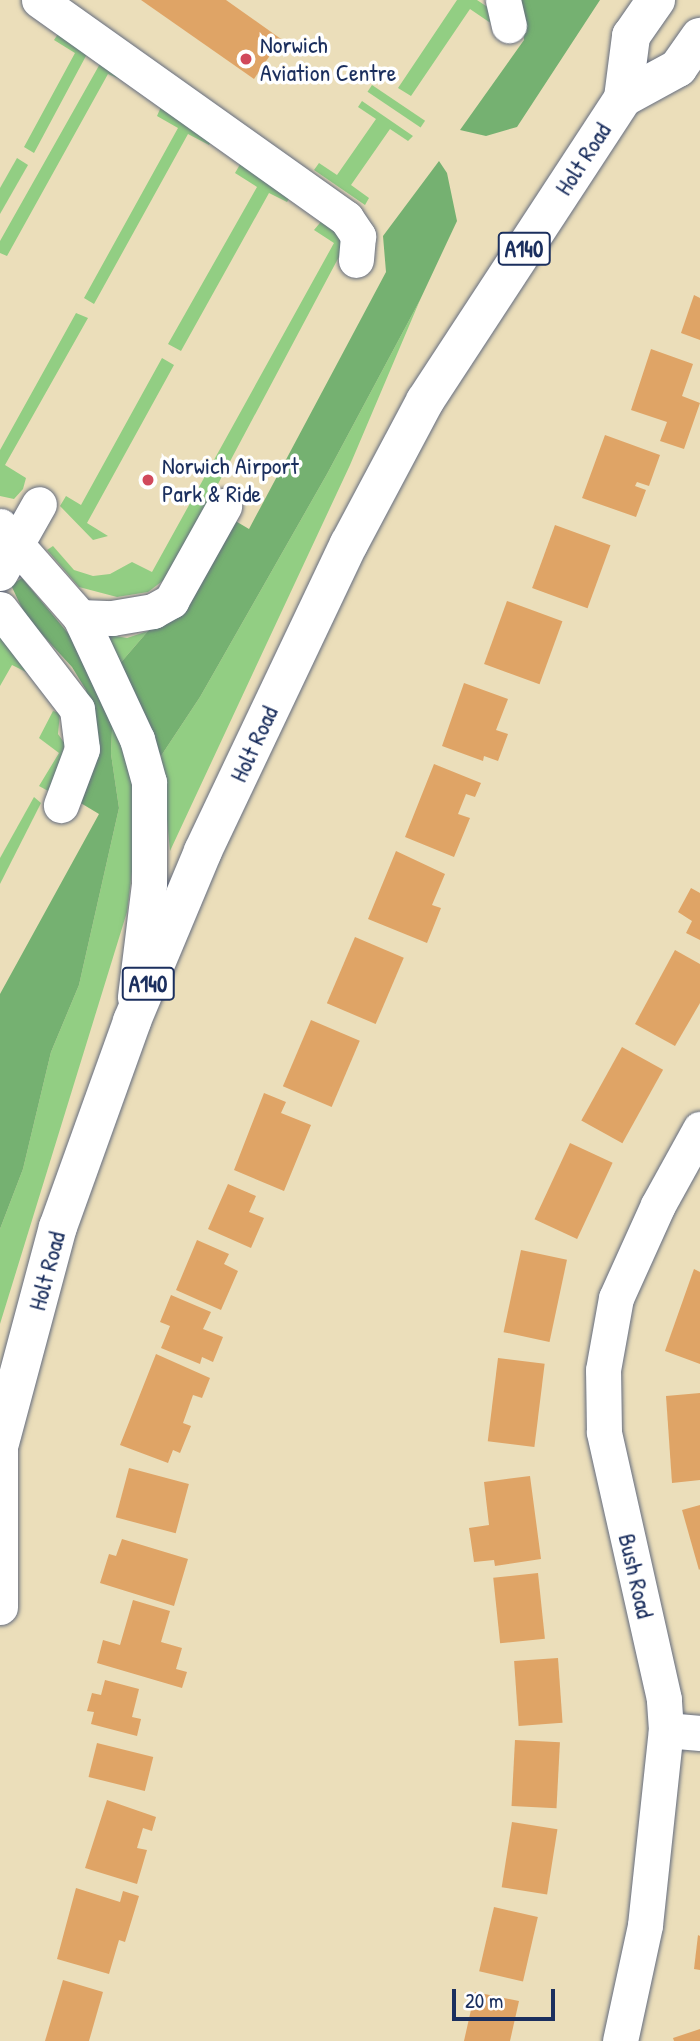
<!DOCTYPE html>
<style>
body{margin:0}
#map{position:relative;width:700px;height:2041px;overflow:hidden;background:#ebdeba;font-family:"Patrick Hand",sans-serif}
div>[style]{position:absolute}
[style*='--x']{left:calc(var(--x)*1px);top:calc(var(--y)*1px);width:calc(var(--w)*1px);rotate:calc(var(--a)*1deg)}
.green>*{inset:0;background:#92ce83;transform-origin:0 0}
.forest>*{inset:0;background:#75b171}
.building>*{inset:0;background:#dfa466;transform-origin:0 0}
.roads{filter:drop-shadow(0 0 2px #646c7e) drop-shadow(0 0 2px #646c7e)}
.minor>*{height:35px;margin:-17.5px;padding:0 17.5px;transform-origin:17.5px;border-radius:17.5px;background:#fff}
.highway>*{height:38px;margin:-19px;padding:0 19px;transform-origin:19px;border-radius:19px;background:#fff}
.dots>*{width:19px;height:19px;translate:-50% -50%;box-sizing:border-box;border:4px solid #fff;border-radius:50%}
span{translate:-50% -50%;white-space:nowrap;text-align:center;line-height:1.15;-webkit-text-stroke:7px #fff;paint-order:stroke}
.shield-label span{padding:2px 5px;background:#fff;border:2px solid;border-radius:5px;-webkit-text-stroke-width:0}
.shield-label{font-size:23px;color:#1b2f5e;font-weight:700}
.poi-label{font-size:24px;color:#1b2f5e}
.left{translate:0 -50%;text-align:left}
.street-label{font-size:24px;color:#1b2f5e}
.scale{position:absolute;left:452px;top:1989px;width:103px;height:32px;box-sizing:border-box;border:4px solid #1b2f5e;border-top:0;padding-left:9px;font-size:21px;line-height:24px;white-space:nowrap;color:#1b2f5e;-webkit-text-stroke:5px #fff;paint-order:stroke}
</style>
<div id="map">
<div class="green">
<div style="clip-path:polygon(457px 0,477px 0,498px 14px,492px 24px,470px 9px,411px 96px,398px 88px)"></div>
<div style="clip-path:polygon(58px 34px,87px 54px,34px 153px,24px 147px,75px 53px,54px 40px)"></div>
<div style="clip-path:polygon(101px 62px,123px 76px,122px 80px,108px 74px,7px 256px,0 253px,0 241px)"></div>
<div style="left:372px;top:85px;width:64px;height:8px;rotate:34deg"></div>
<div style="clip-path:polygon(362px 101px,413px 136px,408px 141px,390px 129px,351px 185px,369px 198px,365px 205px,314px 170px,319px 163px,337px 175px,376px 119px,358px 107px)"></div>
<div style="clip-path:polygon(161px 107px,213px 138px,209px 145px,188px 134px,94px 304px,84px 298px,178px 128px,157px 116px)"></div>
<div style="clip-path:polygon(17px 158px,28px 165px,0 214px,0 188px)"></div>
<div style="clip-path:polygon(242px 161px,292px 194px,287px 202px,269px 193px,181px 351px,168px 344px,257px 187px,235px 173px)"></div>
<div style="clip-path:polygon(324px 218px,341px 237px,341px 253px,169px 576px,148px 592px,117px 597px,79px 587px,47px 550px,53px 546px,74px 570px,93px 576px,110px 574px,132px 562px,152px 572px,334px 243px,314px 230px)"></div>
<div style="clip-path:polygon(420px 300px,350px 465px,170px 851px,161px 756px,200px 697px,327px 474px)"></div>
<div style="clip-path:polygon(76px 313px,88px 318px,5px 465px,26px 478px,23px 489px,14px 499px,0 496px,0 450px)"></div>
<div style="clip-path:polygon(162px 358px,174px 365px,87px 523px,108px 536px,93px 540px,60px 506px,66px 496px,81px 505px)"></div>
<div style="clip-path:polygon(148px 631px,117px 667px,104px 634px,127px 638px)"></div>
<div style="clip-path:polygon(0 634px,30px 674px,12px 665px,0 686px)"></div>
<div style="clip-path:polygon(113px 705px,133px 790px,135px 847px,127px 912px,0 1324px,0 1229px,23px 1169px,51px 1052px,79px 985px,119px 808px,111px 754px)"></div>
<div style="clip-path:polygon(53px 711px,60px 713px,58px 734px,65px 744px,50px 792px,39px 786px,59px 753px,39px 738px)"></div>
<div style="clip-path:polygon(34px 797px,41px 803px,0 884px,0 858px)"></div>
</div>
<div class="forest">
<div style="clip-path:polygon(520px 0,600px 0,517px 127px,486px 136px,460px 130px,524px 40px)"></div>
<div style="clip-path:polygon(439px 161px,447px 173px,457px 221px,420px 300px,327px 474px,200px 697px,161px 756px,117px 667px,148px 631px,179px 609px,227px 516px,249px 529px,386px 272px,383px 236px)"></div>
<div style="clip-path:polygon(22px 578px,92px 662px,113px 705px,111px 754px,119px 808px,79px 985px,51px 1052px,23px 1169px,0 1229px,0 994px,99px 814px,79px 802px,93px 725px,86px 690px,72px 667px,26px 617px,11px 585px)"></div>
</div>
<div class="building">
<div style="clip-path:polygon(141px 0,226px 0,281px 39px,254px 79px)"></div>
<div style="clip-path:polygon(694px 295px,700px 298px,700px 340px,681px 333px)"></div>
<div style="clip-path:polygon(651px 349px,693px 364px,682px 396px,700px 403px,684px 449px,660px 441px,667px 422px,631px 410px)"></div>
<div style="clip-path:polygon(605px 435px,660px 455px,649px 486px,637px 482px,635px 486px,646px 490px,636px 517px,582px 498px)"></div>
<div style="left:555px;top:525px;width:59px;height:67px;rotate:20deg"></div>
<div style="left:507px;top:601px;width:59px;height:67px;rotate:20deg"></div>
<div style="clip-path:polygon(464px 683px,508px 699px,496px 730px,508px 734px,498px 761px,484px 756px,483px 761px,442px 746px)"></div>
<div style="clip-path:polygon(434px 764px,481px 783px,475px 797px,466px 794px,458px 814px,470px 818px,454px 857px,405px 837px)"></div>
<div style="clip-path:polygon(396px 851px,445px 874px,432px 905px,441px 908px,427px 943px,368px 919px)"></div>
<div style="clip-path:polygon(691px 888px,700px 893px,700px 940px,686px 933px,692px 921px,678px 912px)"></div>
<div style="left:355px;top:937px;width:53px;height:72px;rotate:23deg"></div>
<div style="clip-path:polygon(675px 950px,700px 964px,700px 1003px,675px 1046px,635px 1024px)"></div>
<div style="left:311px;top:1020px;width:53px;height:72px;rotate:23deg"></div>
<div style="left:622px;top:1047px;width:47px;height:84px;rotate:29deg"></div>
<div style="clip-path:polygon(264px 1093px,286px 1102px,281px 1113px,311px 1125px,284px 1191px,234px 1170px)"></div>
<div style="left:570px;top:1143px;width:47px;height:84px;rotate:25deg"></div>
<div style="clip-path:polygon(228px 1184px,256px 1196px,249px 1212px,264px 1218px,251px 1248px,208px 1229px)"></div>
<div style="clip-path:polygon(197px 1240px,229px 1254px,224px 1264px,238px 1271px,221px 1310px,176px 1290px)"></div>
<div style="left:521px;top:1250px;width:47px;height:84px;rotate:12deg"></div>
<div style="clip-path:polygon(694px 1269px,700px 1272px,700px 1364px,665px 1351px)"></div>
<div style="clip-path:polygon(171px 1295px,211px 1312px,203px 1329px,223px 1337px,213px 1362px,202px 1357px,200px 1364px,161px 1348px,170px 1326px,160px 1322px)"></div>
<div style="clip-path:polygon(156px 1354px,210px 1378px,202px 1398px,193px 1395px,183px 1423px,191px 1426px,180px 1453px,173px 1450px,168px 1463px,120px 1445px)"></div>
<div style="left:498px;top:1358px;width:47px;height:84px;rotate:7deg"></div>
<div style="clip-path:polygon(700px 1393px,700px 1480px,672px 1483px,666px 1396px)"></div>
<div style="left:129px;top:1468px;width:62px;height:51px;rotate:15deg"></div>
<div style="clip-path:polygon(530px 1476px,541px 1559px,495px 1566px,494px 1560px,474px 1562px,469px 1528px,489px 1525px,484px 1482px)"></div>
<div style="clip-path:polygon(700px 1505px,700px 1569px,699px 1570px,682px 1510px)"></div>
<div style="clip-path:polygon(122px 1539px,188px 1559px,174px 1606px,100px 1583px,109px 1554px,116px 1556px)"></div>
<div style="left:538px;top:1573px;width:66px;height:45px;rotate:84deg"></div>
<div style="clip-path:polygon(133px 1600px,170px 1611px,161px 1642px,182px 1648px,176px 1669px,187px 1672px,182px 1688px,97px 1663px,103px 1640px,120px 1645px)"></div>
<div style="left:558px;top:1658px;width:65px;height:44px;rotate:86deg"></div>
<div style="clip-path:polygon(105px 1680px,139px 1689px,132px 1717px,141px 1719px,137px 1736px,91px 1724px,94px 1712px,87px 1711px,92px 1693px,101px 1695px)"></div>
<div style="left:515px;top:1740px;width:45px;height:66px;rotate:3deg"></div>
<div style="left:97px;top:1743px;width:58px;height:35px;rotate:14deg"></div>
<div style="clip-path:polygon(107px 1800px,156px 1817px,152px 1831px,143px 1828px,137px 1848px,147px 1850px,137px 1884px,85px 1868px)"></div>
<div style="left:512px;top:1822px;width:46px;height:66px;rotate:9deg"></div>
<div style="clip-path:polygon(76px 1888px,120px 1902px,123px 1891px,139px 1896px,125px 1942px,119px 1940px,109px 1974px,57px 1959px)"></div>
<div style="left:494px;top:1907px;width:45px;height:66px;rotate:13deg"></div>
<div style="clip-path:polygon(698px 1935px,700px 1936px,700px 1970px,694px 1969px)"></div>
<div style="clip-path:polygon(63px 1980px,103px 1992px,89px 2041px,45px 2041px)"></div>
<div style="clip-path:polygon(475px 1992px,519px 2001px,510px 2041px,464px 2041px)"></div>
<div style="clip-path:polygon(700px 2029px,700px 2041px,674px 2041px,673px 2038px)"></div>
</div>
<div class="roads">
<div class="minor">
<div style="--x:39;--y:0;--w:377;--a:35.4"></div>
<div style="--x:346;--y:218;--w:22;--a:56"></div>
<div style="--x:358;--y:236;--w:24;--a:95"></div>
<div style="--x:503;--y:0;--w:26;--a:77"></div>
<div style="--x:0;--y:526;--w:121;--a:48.7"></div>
<div style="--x:80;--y:617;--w:135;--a:65"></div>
<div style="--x:137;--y:739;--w:45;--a:74.4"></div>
<div style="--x:149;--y:782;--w:102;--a:90"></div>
<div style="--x:149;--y:884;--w:114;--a:97.1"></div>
<div style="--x:0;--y:573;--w:79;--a:-60.5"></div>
<div style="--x:0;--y:609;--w:126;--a:52.4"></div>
<div style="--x:77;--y:709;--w:40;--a:82.9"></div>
<div style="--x:82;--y:749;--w:60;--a:110.6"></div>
<div style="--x:80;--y:617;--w:32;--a:2"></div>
<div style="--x:112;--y:618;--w:42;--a:-9.7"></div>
<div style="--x:153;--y:611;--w:21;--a:-29"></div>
<div style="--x:171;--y:601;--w:109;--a:-60.8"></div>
<div style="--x:0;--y:1434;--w:173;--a:90"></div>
<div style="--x:666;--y:1730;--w:34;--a:5"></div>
<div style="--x:620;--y:2041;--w:119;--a:-77.8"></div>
<div style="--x:645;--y:1925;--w:196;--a:-83.9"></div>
<div style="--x:666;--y:1730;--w:31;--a:-94"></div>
<div style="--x:664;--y:1699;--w:274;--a:-102.7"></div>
<div style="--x:604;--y:1432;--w:62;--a:-90.9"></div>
<div style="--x:603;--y:1370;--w:73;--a:-79.8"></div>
<div style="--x:616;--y:1298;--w:102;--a:-65.7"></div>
<div style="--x:658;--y:1205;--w:87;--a:-61.1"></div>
</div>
<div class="highway">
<div style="--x:623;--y:98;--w:63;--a:-28.6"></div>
<div style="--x:678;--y:68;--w:38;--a:-55"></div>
<div style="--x:0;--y:1443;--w:224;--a:-75"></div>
<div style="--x:58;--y:1227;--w:219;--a:-70.2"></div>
<div style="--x:132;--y:1021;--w:184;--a:-67.3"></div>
<div style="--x:203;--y:851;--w:340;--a:-64.6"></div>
<div style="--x:349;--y:544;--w:162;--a:-62"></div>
<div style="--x:425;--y:401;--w:362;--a:-56.8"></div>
<div style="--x:623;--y:98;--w:63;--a:-82.6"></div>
<div style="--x:631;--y:36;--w:44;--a:-55.2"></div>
</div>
</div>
<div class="dots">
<div style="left:246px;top:59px;background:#d1495b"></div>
<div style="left:148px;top:480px;background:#d1495b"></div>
</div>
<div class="shield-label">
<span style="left:524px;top:249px">A140</span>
<span style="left:148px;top:984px">A140</span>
</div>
<div class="poi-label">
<span class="left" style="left:260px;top:59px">Norwich<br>Aviation Centre</span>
<span class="left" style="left:162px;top:480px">Norwich Airport<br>Park &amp; Ride</span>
</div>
<div class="street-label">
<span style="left:583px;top:159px;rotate:-57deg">Holt Road</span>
<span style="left:254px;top:744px;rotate:-65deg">Holt Road</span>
<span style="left:47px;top:1271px;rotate:-75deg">Holt Road</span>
<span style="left:636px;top:1576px;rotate:77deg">Bush Road</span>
</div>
<div class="scale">20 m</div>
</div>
